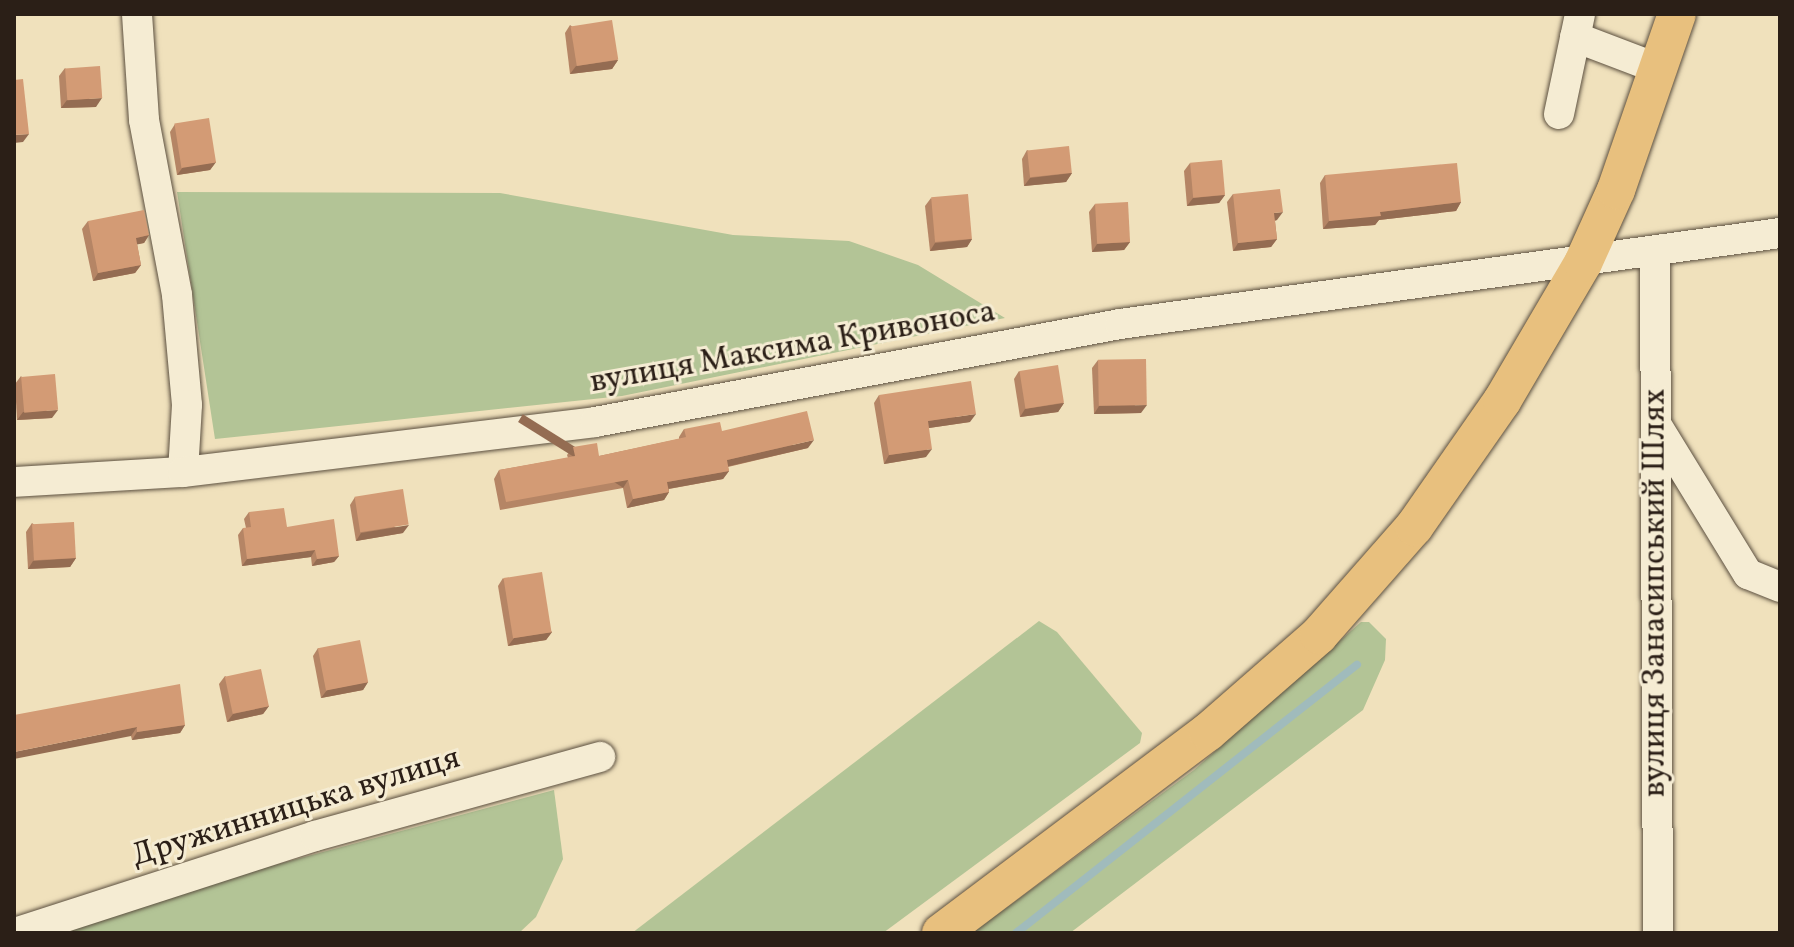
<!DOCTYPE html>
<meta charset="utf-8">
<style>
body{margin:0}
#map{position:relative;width:1794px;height:947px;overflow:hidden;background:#f0e1bc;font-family:Vollkorn,serif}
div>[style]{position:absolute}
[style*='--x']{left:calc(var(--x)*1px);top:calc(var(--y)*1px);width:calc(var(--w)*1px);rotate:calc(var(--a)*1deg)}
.green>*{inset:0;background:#b3c496}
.stream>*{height:8px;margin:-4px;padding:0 4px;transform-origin:4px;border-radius:4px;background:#a0bbbc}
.roads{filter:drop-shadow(0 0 2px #5c5040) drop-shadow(0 0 2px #5c5040)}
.minor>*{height:30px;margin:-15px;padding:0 15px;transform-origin:15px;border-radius:15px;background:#f5ecd3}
.major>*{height:38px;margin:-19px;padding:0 19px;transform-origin:19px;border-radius:19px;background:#e8c07e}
.wall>*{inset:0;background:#b58565}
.shaded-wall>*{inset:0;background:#946c52;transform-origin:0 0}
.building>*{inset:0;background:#d39b75;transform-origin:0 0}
span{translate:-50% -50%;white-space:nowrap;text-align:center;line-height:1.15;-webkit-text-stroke:6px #f5ecd3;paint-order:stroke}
.street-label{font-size:32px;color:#2b1f17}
.frame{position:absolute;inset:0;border:16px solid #2b1f17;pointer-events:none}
</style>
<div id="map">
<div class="green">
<div style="clip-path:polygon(177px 192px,500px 193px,733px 235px,849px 241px,918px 265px,1005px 318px,622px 396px,215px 439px)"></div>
<div style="clip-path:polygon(1039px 621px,1057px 632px,1142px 733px,1140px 743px,883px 933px,632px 933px)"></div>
<div style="clip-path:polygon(1361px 622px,1369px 622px,1386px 639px,1385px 660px,1363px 710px,1070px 933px,972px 933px,1194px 770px)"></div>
<div style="clip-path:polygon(554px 790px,563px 859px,536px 917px,519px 933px,54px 933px,110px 909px)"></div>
</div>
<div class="stream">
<div style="--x:1016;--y:933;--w:434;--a:-38.2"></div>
</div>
<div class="roads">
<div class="minor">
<div style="--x:137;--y:14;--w:106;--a:86.2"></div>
<div style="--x:144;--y:120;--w:178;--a:79.3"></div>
<div style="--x:177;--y:295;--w:110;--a:84.8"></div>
<div style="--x:187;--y:405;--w:67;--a:93.4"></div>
<div style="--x:1575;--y:37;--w:90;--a:20.9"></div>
<div style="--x:1559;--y:114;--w:102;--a:-78.1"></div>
<div style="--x:1655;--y:253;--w:680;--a:89.75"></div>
<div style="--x:1656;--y:424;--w:176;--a:58.5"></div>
<div style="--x:1748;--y:574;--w:35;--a:22"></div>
<div style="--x:14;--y:482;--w:169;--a:-3.4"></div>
<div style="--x:183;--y:472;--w:415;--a:-6.9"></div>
<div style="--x:595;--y:422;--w:534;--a:-10.57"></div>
<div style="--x:1120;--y:324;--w:666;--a:-7.85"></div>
<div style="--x:15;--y:933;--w:315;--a:-17.9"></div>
<div style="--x:315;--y:836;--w:296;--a:-15.5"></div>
</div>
<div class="major">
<div style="--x:941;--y:933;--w:334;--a:-37"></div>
<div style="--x:1208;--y:732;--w:147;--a:-41.1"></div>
<div style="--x:1319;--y:635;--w:144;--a:-48.7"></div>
<div style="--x:1414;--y:527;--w:154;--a:-55.1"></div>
<div style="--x:1502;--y:401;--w:160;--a:-59.6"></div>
<div style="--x:1583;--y:263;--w:80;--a:-65.7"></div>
<div style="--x:1616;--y:190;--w:186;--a:-70.9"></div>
</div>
</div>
<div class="wall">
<div style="clip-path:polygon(570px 25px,618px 60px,612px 69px,570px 74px,565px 33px)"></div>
<div style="clip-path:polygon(65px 68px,96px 107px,61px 108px,59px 76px)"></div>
<div style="clip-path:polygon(175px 124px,216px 162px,210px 170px,177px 175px,170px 132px)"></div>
<div style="clip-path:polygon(1027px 150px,1072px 173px,1066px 182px,1024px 186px,1022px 159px)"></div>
<div style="clip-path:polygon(1190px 163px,1225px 195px,1219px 203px,1187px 206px,1184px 171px)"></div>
<div style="clip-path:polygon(1325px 175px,1461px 202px,1456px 211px,1379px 220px,1375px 225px,1323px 229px,1320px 183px)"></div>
<div style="clip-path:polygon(1233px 194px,1277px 220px,1275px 221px,1277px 239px,1271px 247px,1233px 251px,1227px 202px)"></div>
<div style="clip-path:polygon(931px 198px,972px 239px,967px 247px,930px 251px,925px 206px)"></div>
<div style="clip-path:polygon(1095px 204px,1130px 242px,1124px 250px,1092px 252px,1089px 212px)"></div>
<div style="clip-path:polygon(88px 221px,149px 235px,144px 243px,137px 244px,141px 265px,135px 273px,93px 281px,82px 229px)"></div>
<div style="clip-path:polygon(1098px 360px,1141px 413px,1094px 414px,1092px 368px)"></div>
<div style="clip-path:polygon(1019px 371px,1064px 403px,1058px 412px,1020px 417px,1014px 379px)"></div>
<div style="clip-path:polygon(21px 376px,52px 418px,17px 420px,15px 384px)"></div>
<div style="clip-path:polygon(879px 395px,970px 422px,929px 428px,926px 457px,884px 464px,874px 403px)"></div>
<div style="clip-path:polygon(684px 429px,722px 431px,808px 448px,728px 467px,729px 471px,723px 479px,669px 489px,669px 492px,664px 500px,627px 508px,623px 488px,500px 510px,494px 479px,499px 470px,568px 458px,567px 455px,573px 447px,599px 456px,679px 439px,679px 437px)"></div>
<div style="clip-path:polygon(355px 497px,403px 533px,356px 541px,350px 505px)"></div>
<div style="clip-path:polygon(249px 512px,287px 527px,339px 556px,334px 562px,312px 566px,311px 557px,242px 566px,238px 535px,243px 528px,246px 528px,244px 519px)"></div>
<div style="clip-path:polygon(32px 523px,76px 558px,70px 567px,28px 569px,26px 532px)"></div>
<div style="clip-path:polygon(503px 578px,552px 632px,546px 640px,508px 646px,498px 586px)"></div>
<div style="clip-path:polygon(318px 648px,368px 682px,363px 690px,321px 698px,313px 656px)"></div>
<div style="clip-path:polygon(225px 676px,269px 706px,263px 714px,227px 722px,219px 684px)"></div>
<div style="clip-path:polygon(14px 715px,185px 725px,180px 733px,132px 740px,131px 736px)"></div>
</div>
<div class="shaded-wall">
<div style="clip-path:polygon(618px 60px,612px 69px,570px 74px,576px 66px)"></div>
<div style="clip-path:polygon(102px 98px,96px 107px,61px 108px,67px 100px)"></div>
<div style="clip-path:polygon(29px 134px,23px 142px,14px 143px,14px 135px)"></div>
<div style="clip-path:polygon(216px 162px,210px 170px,177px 175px,183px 167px)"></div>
<div style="clip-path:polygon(1072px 173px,1066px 182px,1024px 186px,1030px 178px)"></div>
<div style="clip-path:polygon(1225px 195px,1219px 203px,1187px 206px,1193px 198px)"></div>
<div style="clip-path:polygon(1461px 202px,1456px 211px,1379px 220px,1375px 225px,1323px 229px,1329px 221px,1380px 212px)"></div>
<div style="clip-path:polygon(1283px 212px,1277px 220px,1268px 221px,1274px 213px)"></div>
<div style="clip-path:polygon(149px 235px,144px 243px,130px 246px,136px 238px)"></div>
<div style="clip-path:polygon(972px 239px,967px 247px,930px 251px,935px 243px)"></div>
<div style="clip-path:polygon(1277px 239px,1271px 247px,1233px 251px,1238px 243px)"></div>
<div style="clip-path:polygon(1130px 242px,1124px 250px,1092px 252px,1097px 244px)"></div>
<div style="clip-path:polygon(141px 265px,135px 273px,93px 281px,98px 273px)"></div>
<div style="clip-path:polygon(1064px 403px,1058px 412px,1020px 417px,1025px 409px)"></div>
<div style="clip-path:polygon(1147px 405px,1141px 413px,1094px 414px,1099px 406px)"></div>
<div style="clip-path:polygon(58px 410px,52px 418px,17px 420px,23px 412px)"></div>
<div style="clip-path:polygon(976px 414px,970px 422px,922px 429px,928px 421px)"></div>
<div style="clip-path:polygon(814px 440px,808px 448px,721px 468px,727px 460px)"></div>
<div style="clip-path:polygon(932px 449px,926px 457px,884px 464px,889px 455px)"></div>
<div style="clip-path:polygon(729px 471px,723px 479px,662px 490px,667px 482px)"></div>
<div style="left:628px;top:480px;width:9px;height:124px;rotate:122deg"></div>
<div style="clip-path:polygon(669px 492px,664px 500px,627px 508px,633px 499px)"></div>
<div style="clip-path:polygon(409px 525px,403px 533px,356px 541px,361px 533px)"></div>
<div style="clip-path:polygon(315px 550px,311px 557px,242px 566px,247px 559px)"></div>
<div style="clip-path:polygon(339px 556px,334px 562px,312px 566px,317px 559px)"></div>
<div style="clip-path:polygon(76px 558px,70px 567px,28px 569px,33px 561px)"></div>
<div style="clip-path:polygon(552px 632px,546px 640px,508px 646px,514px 638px)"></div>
<div style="clip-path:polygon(368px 682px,363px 690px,321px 698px,327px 690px)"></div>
<div style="clip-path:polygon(269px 706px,263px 714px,227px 722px,233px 714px)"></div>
<div style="clip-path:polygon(185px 725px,180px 733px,132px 740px,137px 732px)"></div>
<div style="clip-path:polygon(137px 727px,131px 736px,14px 759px,14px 752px)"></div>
</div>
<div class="building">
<div style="left:612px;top:20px;width:40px;height:42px;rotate:81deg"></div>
<div style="left:100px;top:66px;width:32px;height:35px;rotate:86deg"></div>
<div style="clip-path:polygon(23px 79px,29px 134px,14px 135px,14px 80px)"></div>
<div style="left:209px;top:118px;width:45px;height:35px;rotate:81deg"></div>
<div style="left:1069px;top:146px;width:27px;height:42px;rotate:84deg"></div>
<div style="left:1222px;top:160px;width:35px;height:32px;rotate:85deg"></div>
<div style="clip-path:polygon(1457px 163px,1461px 202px,1380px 212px,1381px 216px,1329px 221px,1325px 175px)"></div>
<div style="clip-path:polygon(1280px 189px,1283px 212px,1274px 213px,1277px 239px,1238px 243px,1233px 194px)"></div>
<div style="left:968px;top:194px;width:45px;height:37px;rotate:85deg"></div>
<div style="left:1128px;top:202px;width:40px;height:33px;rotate:87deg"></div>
<div style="clip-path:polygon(144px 210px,149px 235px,136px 238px,141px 265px,98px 273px,88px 221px)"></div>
<div style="left:1146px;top:359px;width:46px;height:48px;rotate:89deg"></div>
<div style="left:1058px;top:365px;width:38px;height:39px;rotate:81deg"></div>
<div style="left:55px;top:374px;width:36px;height:34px;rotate:85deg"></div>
<div style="clip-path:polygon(971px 381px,976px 414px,928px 421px,932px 449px,889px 455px,879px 395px)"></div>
<div style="clip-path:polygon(807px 411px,814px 440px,727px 460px,729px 471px,667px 482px,669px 492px,633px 499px,628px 480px,506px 502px,499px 470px,575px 456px,573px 447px,597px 443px,599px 456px,686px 437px,684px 429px,720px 422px,722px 431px)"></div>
<div style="left:403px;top:489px;width:36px;height:49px;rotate:81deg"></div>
<div style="clip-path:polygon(284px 508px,287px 527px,334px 519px,339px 556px,317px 559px,315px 550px,247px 559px,243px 528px,251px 527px,249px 512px)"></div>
<div style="left:74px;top:522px;width:36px;height:42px;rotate:87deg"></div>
<div style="left:542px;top:572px;width:61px;height:39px;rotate:81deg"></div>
<div style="left:360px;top:640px;width:43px;height:43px;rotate:79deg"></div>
<div style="left:261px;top:669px;width:38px;height:37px;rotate:78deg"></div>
<div style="clip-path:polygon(180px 684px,185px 725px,137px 732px,137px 727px,14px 752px,14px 715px)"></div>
</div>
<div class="street-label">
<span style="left:793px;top:348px;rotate:-10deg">вулиця Максима Кривоноса</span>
<span style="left:1656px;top:593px;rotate:-90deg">вулиця Занасипський Шлях</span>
<span style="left:296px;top:808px;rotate:-17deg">Дружинницька вулиця</span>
</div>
<div class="frame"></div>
</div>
